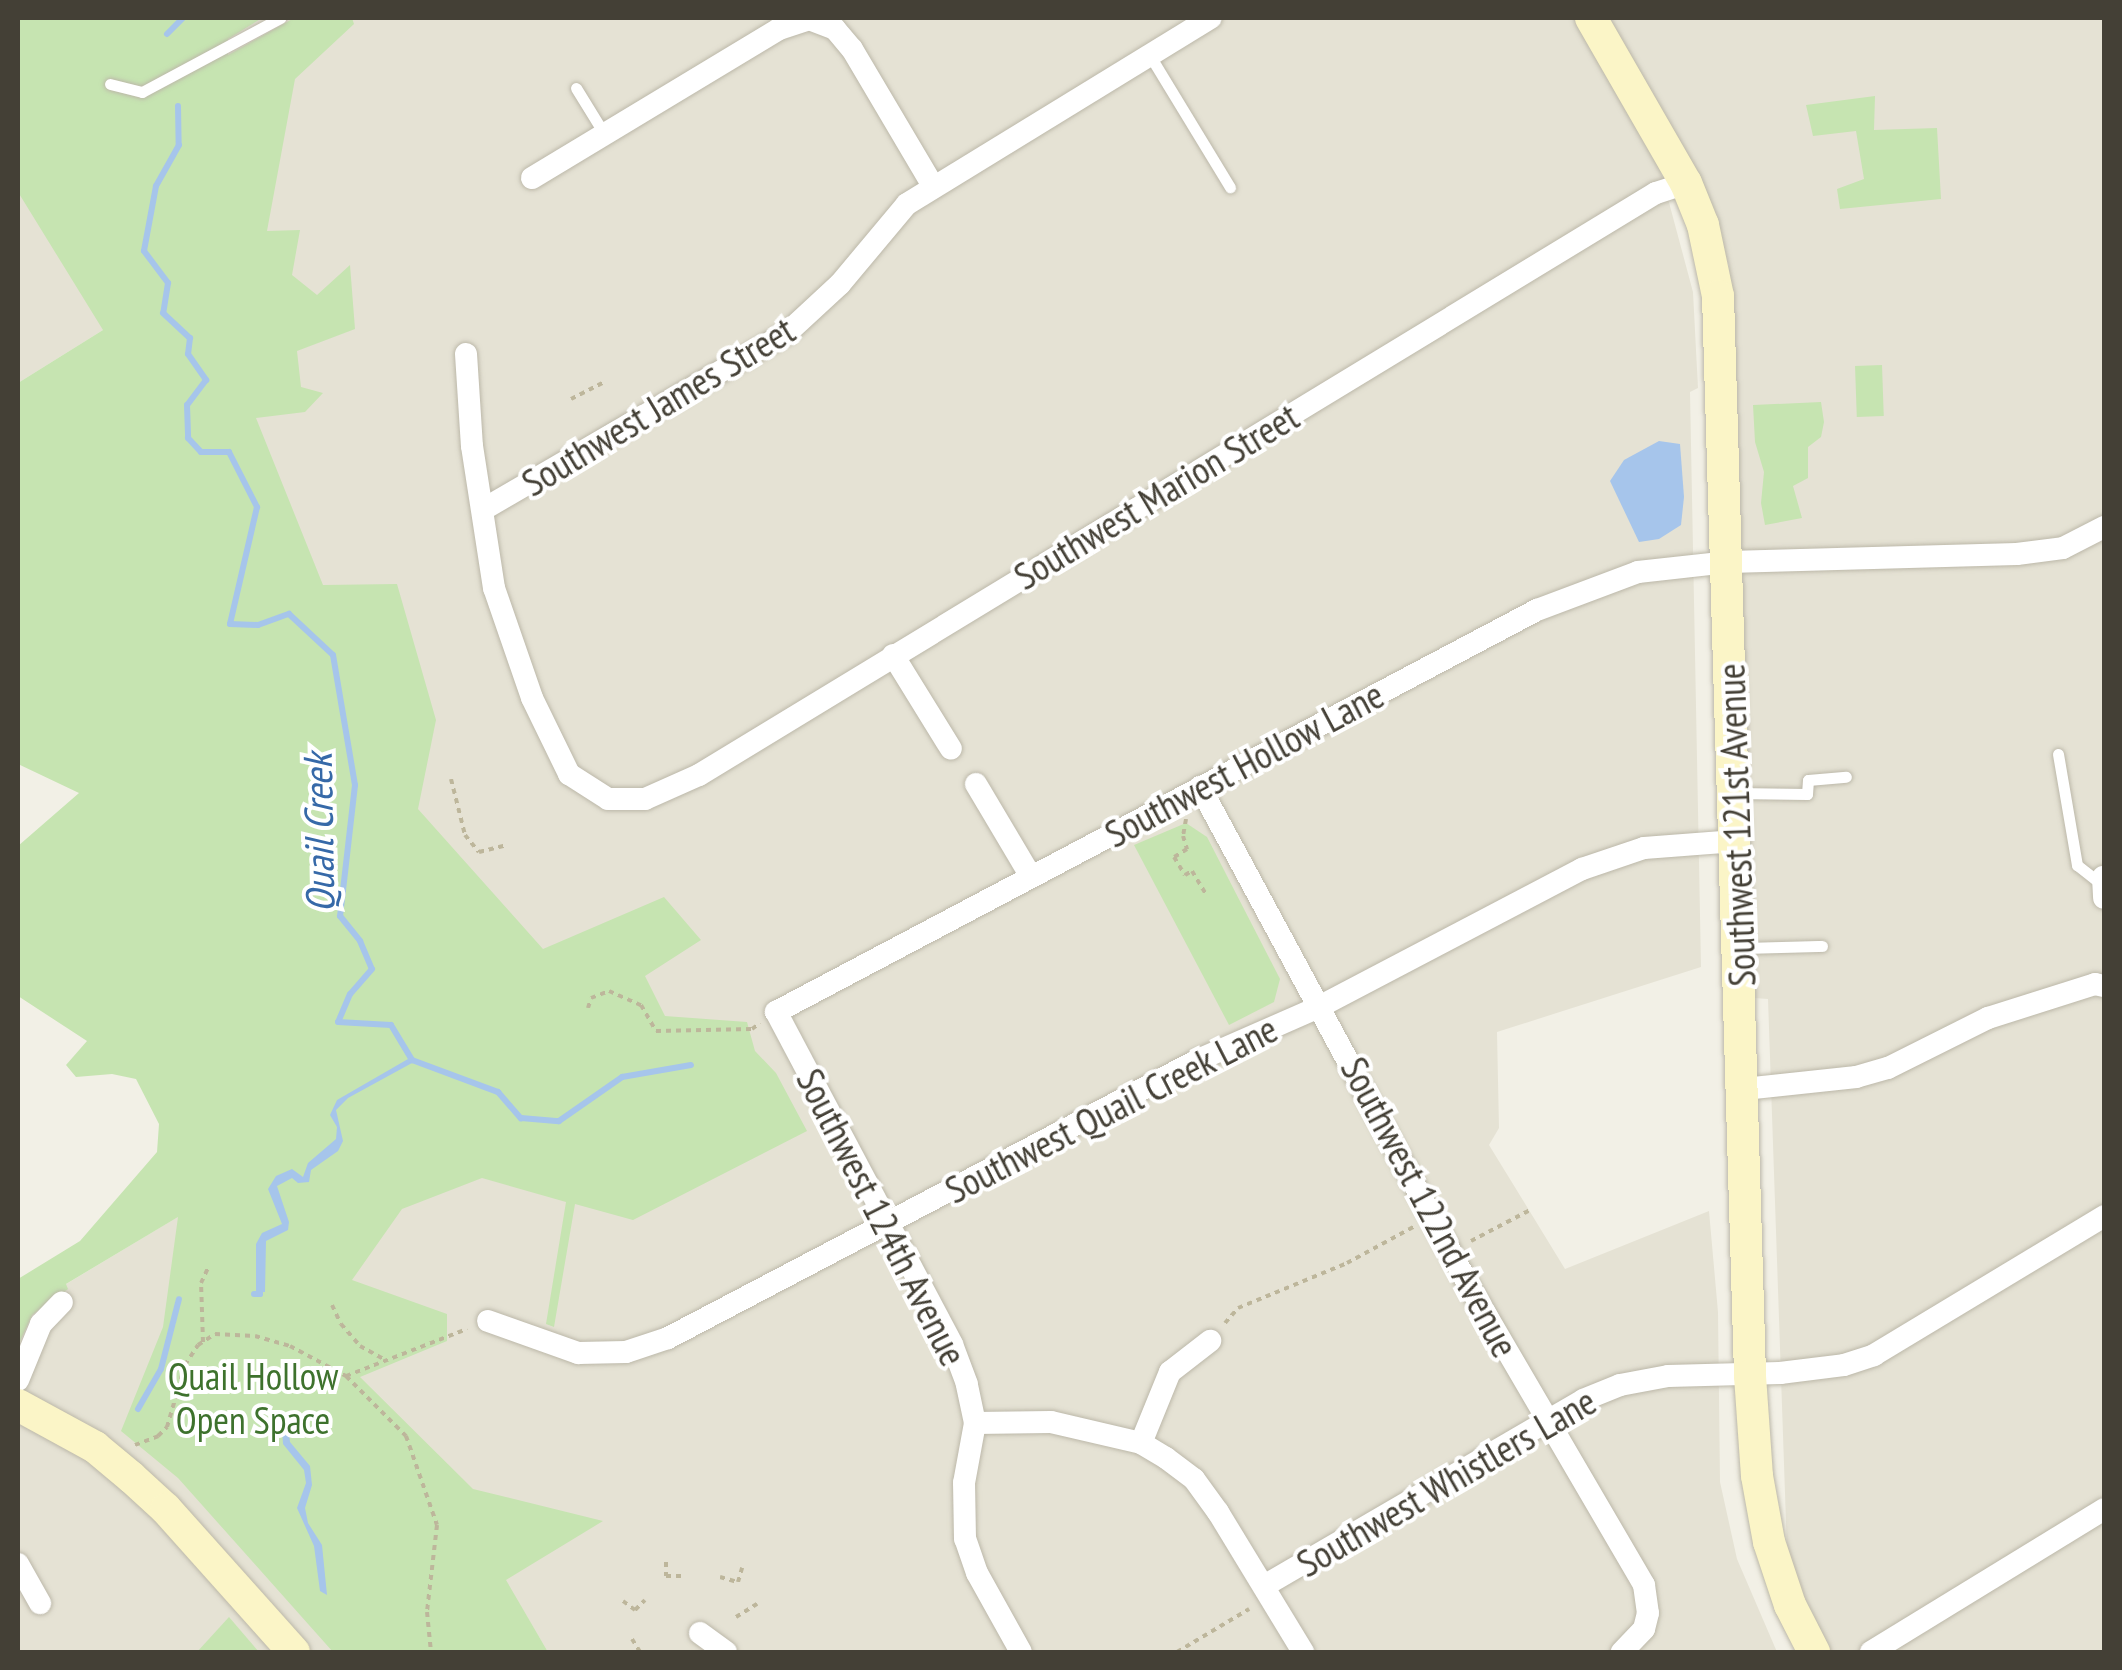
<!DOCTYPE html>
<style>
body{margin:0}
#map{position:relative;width:2122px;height:1670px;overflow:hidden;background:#f2f0e6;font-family:"PT Sans Narrow",sans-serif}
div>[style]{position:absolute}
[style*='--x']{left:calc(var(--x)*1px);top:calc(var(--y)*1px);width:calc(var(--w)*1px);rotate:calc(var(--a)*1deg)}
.residential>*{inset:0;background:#e5e2d4}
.green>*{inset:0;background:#c6e4b1;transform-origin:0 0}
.water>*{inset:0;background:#a6c5eb}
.stream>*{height:6px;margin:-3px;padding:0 3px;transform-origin:3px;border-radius:3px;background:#a6c5eb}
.path>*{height:4px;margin-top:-2px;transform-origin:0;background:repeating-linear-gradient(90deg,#bdb69b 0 5px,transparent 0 10px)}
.roads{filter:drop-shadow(0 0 2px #bcb8a9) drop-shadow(0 0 2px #bcb8a9)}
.service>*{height:11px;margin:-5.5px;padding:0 5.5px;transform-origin:5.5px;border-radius:5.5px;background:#fff}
.minor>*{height:22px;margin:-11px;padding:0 11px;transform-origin:11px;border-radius:11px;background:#fff}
.secondary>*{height:32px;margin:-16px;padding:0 16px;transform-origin:16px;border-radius:16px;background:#fbf5c7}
span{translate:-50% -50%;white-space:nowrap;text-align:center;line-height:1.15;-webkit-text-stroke:8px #fff;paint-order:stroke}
.street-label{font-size:38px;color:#444036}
.park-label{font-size:38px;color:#3e722d}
.water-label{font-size:40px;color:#3669a8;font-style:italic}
.frame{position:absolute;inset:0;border:20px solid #444036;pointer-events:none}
</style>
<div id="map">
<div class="residential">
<div style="clip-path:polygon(18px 18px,1577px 18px,1656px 154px,1693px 292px,1698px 388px,1690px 392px,1701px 967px,1497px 1032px,1499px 1128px,1489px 1145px,1565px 1269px,1709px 1211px,1718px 1312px,1720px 1482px,1737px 1559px,1777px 1652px,548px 1652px,505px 1580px,385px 1652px,18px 1652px,18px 1313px,509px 1018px,103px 330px,18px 383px)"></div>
<div style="clip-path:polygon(1605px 18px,2104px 18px,2104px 1652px,1828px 1652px,1772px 1561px,1787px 1551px,1768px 999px,1754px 998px,1733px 533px,1729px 265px,1697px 180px)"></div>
</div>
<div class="green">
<div style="clip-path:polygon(18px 18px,262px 18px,228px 39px,228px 55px,294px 18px,352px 18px,354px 24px,295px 79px,267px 231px,300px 230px,292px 275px,317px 295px,350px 265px,355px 329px,297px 351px,301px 387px,323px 393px,305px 412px,256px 418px,323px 585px,397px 584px,436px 720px,418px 809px,543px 949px,664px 897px,701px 940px,645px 976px,665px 1016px,747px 1022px,755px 1051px,776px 1073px,807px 1131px,633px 1220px,575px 1204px,554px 1327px,546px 1324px,566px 1202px,482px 1178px,402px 1209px,352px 1280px,447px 1314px,447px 1341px,360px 1377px,473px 1489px,603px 1521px,506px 1580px,548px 1652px,333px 1652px,178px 1478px,121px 1431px,163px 1327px,178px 1217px,66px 1284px,68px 1289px,32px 1315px,18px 1346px,18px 1279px,80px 1241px,157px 1152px,159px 1124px,136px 1079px,112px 1074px,76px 1077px,66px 1065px,87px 1041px,18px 996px,18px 846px,79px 793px,18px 764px,18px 383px,103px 330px,18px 192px)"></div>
<div style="clip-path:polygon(1875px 96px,1874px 130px,1937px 128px,1941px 199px,1840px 209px,1837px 189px,1864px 179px,1856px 131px,1813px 136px,1806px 105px)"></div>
<div style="left:1882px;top:365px;width:51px;height:27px;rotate:88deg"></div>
<div style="clip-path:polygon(1821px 402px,1824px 422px,1821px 437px,1808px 447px,1808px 478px,1793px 486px,1802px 518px,1765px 525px,1761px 503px,1764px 472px,1755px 442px,1753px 405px)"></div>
<div style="clip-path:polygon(1186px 823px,1207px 837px,1280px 979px,1274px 1002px,1229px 1025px,1134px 845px)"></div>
<div style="clip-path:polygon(229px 1617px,259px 1652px,197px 1652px)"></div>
</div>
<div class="water">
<div style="clip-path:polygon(1659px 441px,1680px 444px,1684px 497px,1681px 525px,1659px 539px,1639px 542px,1610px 481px,1624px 460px)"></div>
<div style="clip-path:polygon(408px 1059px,412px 1063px,348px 1098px,336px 1110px,343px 1141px,338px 1151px,311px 1170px,309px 1182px,298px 1183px,292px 1178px,277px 1186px,289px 1222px,288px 1230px,266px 1241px,265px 1292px,256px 1292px,256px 1244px,262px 1233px,282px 1224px,268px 1189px,276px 1176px,292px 1169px,303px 1177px,308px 1163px,336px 1139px,337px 1127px,330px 1115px,337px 1100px)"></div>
<div style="clip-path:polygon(281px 1413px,287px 1414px,290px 1442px,310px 1466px,312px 1485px,305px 1508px,308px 1523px,322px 1545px,327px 1595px,320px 1591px,314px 1546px,297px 1508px,306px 1483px,304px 1470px,283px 1444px)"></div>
</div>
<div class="stream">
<div style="--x:167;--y:34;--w:23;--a:-45"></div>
<div style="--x:178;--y:106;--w:39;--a:89"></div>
<div style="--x:179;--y:145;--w:47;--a:119.3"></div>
<div style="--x:156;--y:186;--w:66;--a:100.5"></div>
<div style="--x:144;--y:251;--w:40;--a:53"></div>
<div style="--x:168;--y:283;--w:30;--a:99"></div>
<div style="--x:163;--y:313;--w:37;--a:43"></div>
<div style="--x:190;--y:338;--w:16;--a:97"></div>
<div style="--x:188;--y:354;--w:32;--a:55"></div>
<div style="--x:206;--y:380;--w:31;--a:127"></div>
<div style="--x:187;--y:405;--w:33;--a:88"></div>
<div style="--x:188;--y:438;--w:19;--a:47"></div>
<div style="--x:201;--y:452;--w:28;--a:0"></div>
<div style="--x:229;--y:452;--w:62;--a:63"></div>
<div style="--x:257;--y:507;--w:120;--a:103"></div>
<div style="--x:230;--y:624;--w:28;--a:2"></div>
<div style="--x:258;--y:625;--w:33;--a:-20"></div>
<div style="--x:289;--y:614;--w:60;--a:43"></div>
<div style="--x:333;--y:655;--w:132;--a:80.4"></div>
<div style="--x:355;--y:785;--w:132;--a:96.5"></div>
<div style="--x:340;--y:916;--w:32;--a:51"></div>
<div style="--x:360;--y:941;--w:30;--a:67"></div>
<div style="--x:372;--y:969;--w:33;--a:131"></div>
<div style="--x:350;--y:994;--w:30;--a:113"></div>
<div style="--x:338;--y:1022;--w:53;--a:3.2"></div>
<div style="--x:391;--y:1025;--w:41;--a:59"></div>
<div style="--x:412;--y:1060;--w:92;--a:20.4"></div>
<div style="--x:498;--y:1092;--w:35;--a:49"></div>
<div style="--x:521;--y:1118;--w:38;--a:5"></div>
<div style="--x:559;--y:1121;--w:77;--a:-34.9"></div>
<div style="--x:622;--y:1077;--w:70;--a:-9.9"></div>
<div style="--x:254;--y:1294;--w:6;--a:0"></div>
<div style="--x:260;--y:1294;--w:10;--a:-90"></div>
<div style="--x:138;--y:1409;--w:46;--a:-60.1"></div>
<div style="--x:161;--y:1369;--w:72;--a:-75.6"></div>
</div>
<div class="path">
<div style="--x:571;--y:399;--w:36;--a:-27"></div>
<div style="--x:451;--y:779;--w:58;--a:76"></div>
<div style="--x:465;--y:835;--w:22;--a:51"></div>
<div style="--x:479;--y:852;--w:29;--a:-14"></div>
<div style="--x:1186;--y:819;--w:17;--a:100"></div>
<div style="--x:1183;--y:836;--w:14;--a:73"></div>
<div style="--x:1187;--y:849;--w:15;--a:148"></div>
<div style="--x:1174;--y:857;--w:21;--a:59"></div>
<div style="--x:1185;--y:875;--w:8;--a:-30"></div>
<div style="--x:1192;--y:871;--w:26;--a:59"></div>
<div style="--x:588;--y:1008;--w:10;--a:-73"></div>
<div style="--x:591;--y:998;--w:19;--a:-21"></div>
<div style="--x:609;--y:991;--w:35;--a:24"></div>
<div style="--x:641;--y:1005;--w:30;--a:60"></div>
<div style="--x:656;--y:1031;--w:96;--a:-1.2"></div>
<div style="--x:752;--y:1029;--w:10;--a:-37"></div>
<div style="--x:1471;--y:1241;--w:67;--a:-27.7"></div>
<div style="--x:332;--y:1305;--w:21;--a:65"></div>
<div style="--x:341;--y:1324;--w:29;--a:49"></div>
<div style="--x:360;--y:1346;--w:29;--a:29"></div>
<div style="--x:1225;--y:1323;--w:20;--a:-49"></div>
<div style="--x:1238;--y:1308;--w:118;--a:-22.4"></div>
<div style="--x:1347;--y:1263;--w:77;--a:-28.6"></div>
<div style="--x:203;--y:1342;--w:59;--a:-91.9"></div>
<div style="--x:201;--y:1283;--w:17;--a:-65"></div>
<div style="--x:346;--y:1376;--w:130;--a:-21.2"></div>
<div style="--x:135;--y:1445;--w:25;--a:-21"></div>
<div style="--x:158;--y:1436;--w:13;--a:-45"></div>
<div style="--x:167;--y:1427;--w:65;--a:-73.8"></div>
<div style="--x:185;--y:1365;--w:24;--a:-57"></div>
<div style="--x:198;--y:1345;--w:20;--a:-33"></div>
<div style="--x:215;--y:1334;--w:40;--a:2.9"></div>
<div style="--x:255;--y:1336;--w:36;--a:16"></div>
<div style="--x:290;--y:1346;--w:64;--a:28.2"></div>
<div style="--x:346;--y:1376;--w:85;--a:45"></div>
<div style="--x:406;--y:1436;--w:94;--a:70.8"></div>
<div style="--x:437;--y:1525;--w:88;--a:96.6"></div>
<div style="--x:427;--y:1612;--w:40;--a:84.3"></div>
<div style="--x:666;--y:1562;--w:14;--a:90"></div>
<div style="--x:666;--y:1576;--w:18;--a:0"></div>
<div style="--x:720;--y:1577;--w:19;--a:16"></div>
<div style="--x:738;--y:1582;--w:15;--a:-74"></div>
<div style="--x:623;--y:1601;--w:15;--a:37"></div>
<div style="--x:635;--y:1610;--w:14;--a:-45"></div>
<div style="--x:736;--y:1617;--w:25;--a:-32"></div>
<div style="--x:632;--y:1639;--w:15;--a:58"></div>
<div style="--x:1177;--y:1652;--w:84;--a:-30.8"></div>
</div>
<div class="roads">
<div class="service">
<div style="--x:1149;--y:54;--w:156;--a:58.7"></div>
<div style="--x:110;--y:84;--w:33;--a:14"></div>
<div style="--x:142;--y:92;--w:157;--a:-28.2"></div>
<div style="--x:576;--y:88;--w:55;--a:58.3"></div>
<div style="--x:2058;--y:754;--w:113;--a:80.3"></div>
<div style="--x:2077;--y:865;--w:33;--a:38"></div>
<div style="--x:1735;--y:793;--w:72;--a:0.8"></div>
<div style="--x:1807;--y:794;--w:14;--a:-86"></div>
<div style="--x:1808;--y:780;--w:38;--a:-5"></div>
<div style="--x:1740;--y:948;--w:82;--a:-1.4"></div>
</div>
<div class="minor">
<div style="--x:532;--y:178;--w:288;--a:-31.1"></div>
<div style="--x:779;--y:29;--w:32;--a:-18"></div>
<div style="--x:809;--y:19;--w:28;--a:21"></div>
<div style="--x:835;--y:29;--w:26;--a:50"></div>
<div style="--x:852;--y:49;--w:159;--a:59.4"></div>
<div style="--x:466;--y:354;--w:92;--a:86.3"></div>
<div style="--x:472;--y:446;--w:144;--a:81.2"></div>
<div style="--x:494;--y:588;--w:116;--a:70.9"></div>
<div style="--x:532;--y:698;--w:85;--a:64"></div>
<div style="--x:569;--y:774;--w:46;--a:32.7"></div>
<div style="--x:608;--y:799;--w:37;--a:0"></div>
<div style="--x:645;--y:799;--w:59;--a:-24"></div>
<div style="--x:699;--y:775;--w:1120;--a:-31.31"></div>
<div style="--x:1656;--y:193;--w:32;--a:-18"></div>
<div style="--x:484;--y:509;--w:350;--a:-30.2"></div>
<div style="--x:787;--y:333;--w:72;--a:-42.8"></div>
<div style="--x:840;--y:284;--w:104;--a:-50.1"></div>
<div style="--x:907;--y:204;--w:356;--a:-31.5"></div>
<div style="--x:893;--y:655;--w:110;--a:58.3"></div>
<div style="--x:976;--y:784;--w:106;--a:59.3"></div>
<div style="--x:1200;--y:787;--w:562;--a:61.66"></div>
<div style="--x:1467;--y:1282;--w:351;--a:59.7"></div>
<div style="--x:1644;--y:1585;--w:28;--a:82"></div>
<div style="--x:1648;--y:1613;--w:16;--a:104"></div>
<div style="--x:1644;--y:1629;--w:32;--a:134"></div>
<div style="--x:2103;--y:877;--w:21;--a:87"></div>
<div style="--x:1744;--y:1089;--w:113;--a:-6.1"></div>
<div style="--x:1856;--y:1077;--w:33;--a:-16"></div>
<div style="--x:1888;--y:1068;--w:112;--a:-26.6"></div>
<div style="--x:1988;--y:1018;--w:112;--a:-17.6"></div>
<div style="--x:2095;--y:984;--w:9;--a:13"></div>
<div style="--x:488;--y:1321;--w:96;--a:19.6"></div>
<div style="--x:578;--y:1353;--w:48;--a:-1.2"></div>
<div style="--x:626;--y:1352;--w:44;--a:-18.4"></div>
<div style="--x:668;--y:1338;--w:596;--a:-27.68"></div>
<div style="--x:1196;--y:1061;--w:137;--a:-23.7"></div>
<div style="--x:1321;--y:1006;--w:295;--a:-27.7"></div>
<div style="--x:1582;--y:869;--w:65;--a:-18.7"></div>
<div style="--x:1644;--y:848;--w:92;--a:-4.4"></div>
<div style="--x:18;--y:1380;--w:61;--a:-67.7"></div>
<div style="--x:41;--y:1324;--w:30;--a:-46"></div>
<div style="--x:975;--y:1423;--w:76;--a:-0.8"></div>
<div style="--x:1051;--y:1422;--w:92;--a:13.1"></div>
<div style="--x:1141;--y:1443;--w:29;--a:31"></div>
<div style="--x:1166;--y:1458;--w:35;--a:37"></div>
<div style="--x:1194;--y:1479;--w:41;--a:54"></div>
<div style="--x:1218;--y:1512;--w:164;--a:58.7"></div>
<div style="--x:1141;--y:1443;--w:77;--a:-67.8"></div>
<div style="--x:1170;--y:1372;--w:51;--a:-37.8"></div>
<div style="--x:18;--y:1564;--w:45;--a:60.6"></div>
<div style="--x:1264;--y:1586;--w:369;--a:-30.2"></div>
<div style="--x:1583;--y:1400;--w:40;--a:-22"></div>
<div style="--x:1620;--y:1385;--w:49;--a:-10.6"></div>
<div style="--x:1668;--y:1376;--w:112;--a:-1.5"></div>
<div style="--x:1780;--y:1373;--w:64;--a:-7.1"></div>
<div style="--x:1844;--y:1365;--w:32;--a:-18"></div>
<div style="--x:1874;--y:1355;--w:269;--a:-31.1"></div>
<div style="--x:700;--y:1633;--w:32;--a:36"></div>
<div style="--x:1021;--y:1652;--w:90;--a:-119.1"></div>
<div style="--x:977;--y:1573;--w:36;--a:-109"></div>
<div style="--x:965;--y:1539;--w:56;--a:-91"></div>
<div style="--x:964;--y:1483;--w:61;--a:-79.6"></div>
<div style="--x:975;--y:1423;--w:40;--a:-102"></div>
<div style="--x:967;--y:1384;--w:43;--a:-110.6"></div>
<div style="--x:952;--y:1344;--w:376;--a:-117.9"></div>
<div style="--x:776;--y:1012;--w:861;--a:-27.85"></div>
<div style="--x:1537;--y:610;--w:108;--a:-20.6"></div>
<div style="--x:1638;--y:572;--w:92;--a:-6.3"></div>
<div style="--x:1729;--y:562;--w:288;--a:-1.6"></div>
<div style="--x:2017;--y:554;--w:46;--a:-7.4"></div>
<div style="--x:2063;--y:548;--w:46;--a:-27.1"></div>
<div style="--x:1871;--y:1652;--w:273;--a:-31.5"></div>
</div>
<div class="secondary">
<div style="--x:1591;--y:18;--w:190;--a:60.1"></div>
<div style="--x:1686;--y:183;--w:45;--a:68"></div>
<div style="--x:1703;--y:225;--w:73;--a:78.1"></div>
<div style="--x:1718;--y:296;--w:1080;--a:88.3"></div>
<div style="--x:1750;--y:1376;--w:100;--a:86"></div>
<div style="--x:1757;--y:1476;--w:67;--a:79.7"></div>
<div style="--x:1769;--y:1542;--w:66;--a:71.6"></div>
<div style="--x:1790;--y:1605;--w:53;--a:62.9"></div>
<div style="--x:18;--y:1405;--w:88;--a:28.6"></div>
<div style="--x:95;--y:1447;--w:47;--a:39.8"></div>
<div style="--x:131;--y:1477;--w:47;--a:42.4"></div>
<div style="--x:166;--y:1509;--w:192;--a:48.2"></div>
</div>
</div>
<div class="street-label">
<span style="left:658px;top:406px;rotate:-31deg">Southwest James Street</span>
<span style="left:1156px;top:496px;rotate:-31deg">Southwest Marion Street</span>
<span style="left:1244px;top:764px;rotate:-28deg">Southwest Hollow Lane</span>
<span style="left:1736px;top:825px;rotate:-92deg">Southwest 121st Avenue</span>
<span style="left:1111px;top:1109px;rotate:-27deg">Southwest Quail Creek Lane</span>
<span style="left:1430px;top:1207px;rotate:62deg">Southwest 122nd Avenue</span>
<span style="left:882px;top:1217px;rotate:63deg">Southwest 124th Avenue</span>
<span style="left:1446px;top:1482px;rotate:-30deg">Southwest Whistlers Lane</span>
</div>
<div class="park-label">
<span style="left:253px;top:1398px">Quail Hollow<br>Open Space</span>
</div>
<div class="water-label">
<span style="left:318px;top:833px;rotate:-91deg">Quail Creek</span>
</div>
<div class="frame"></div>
</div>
